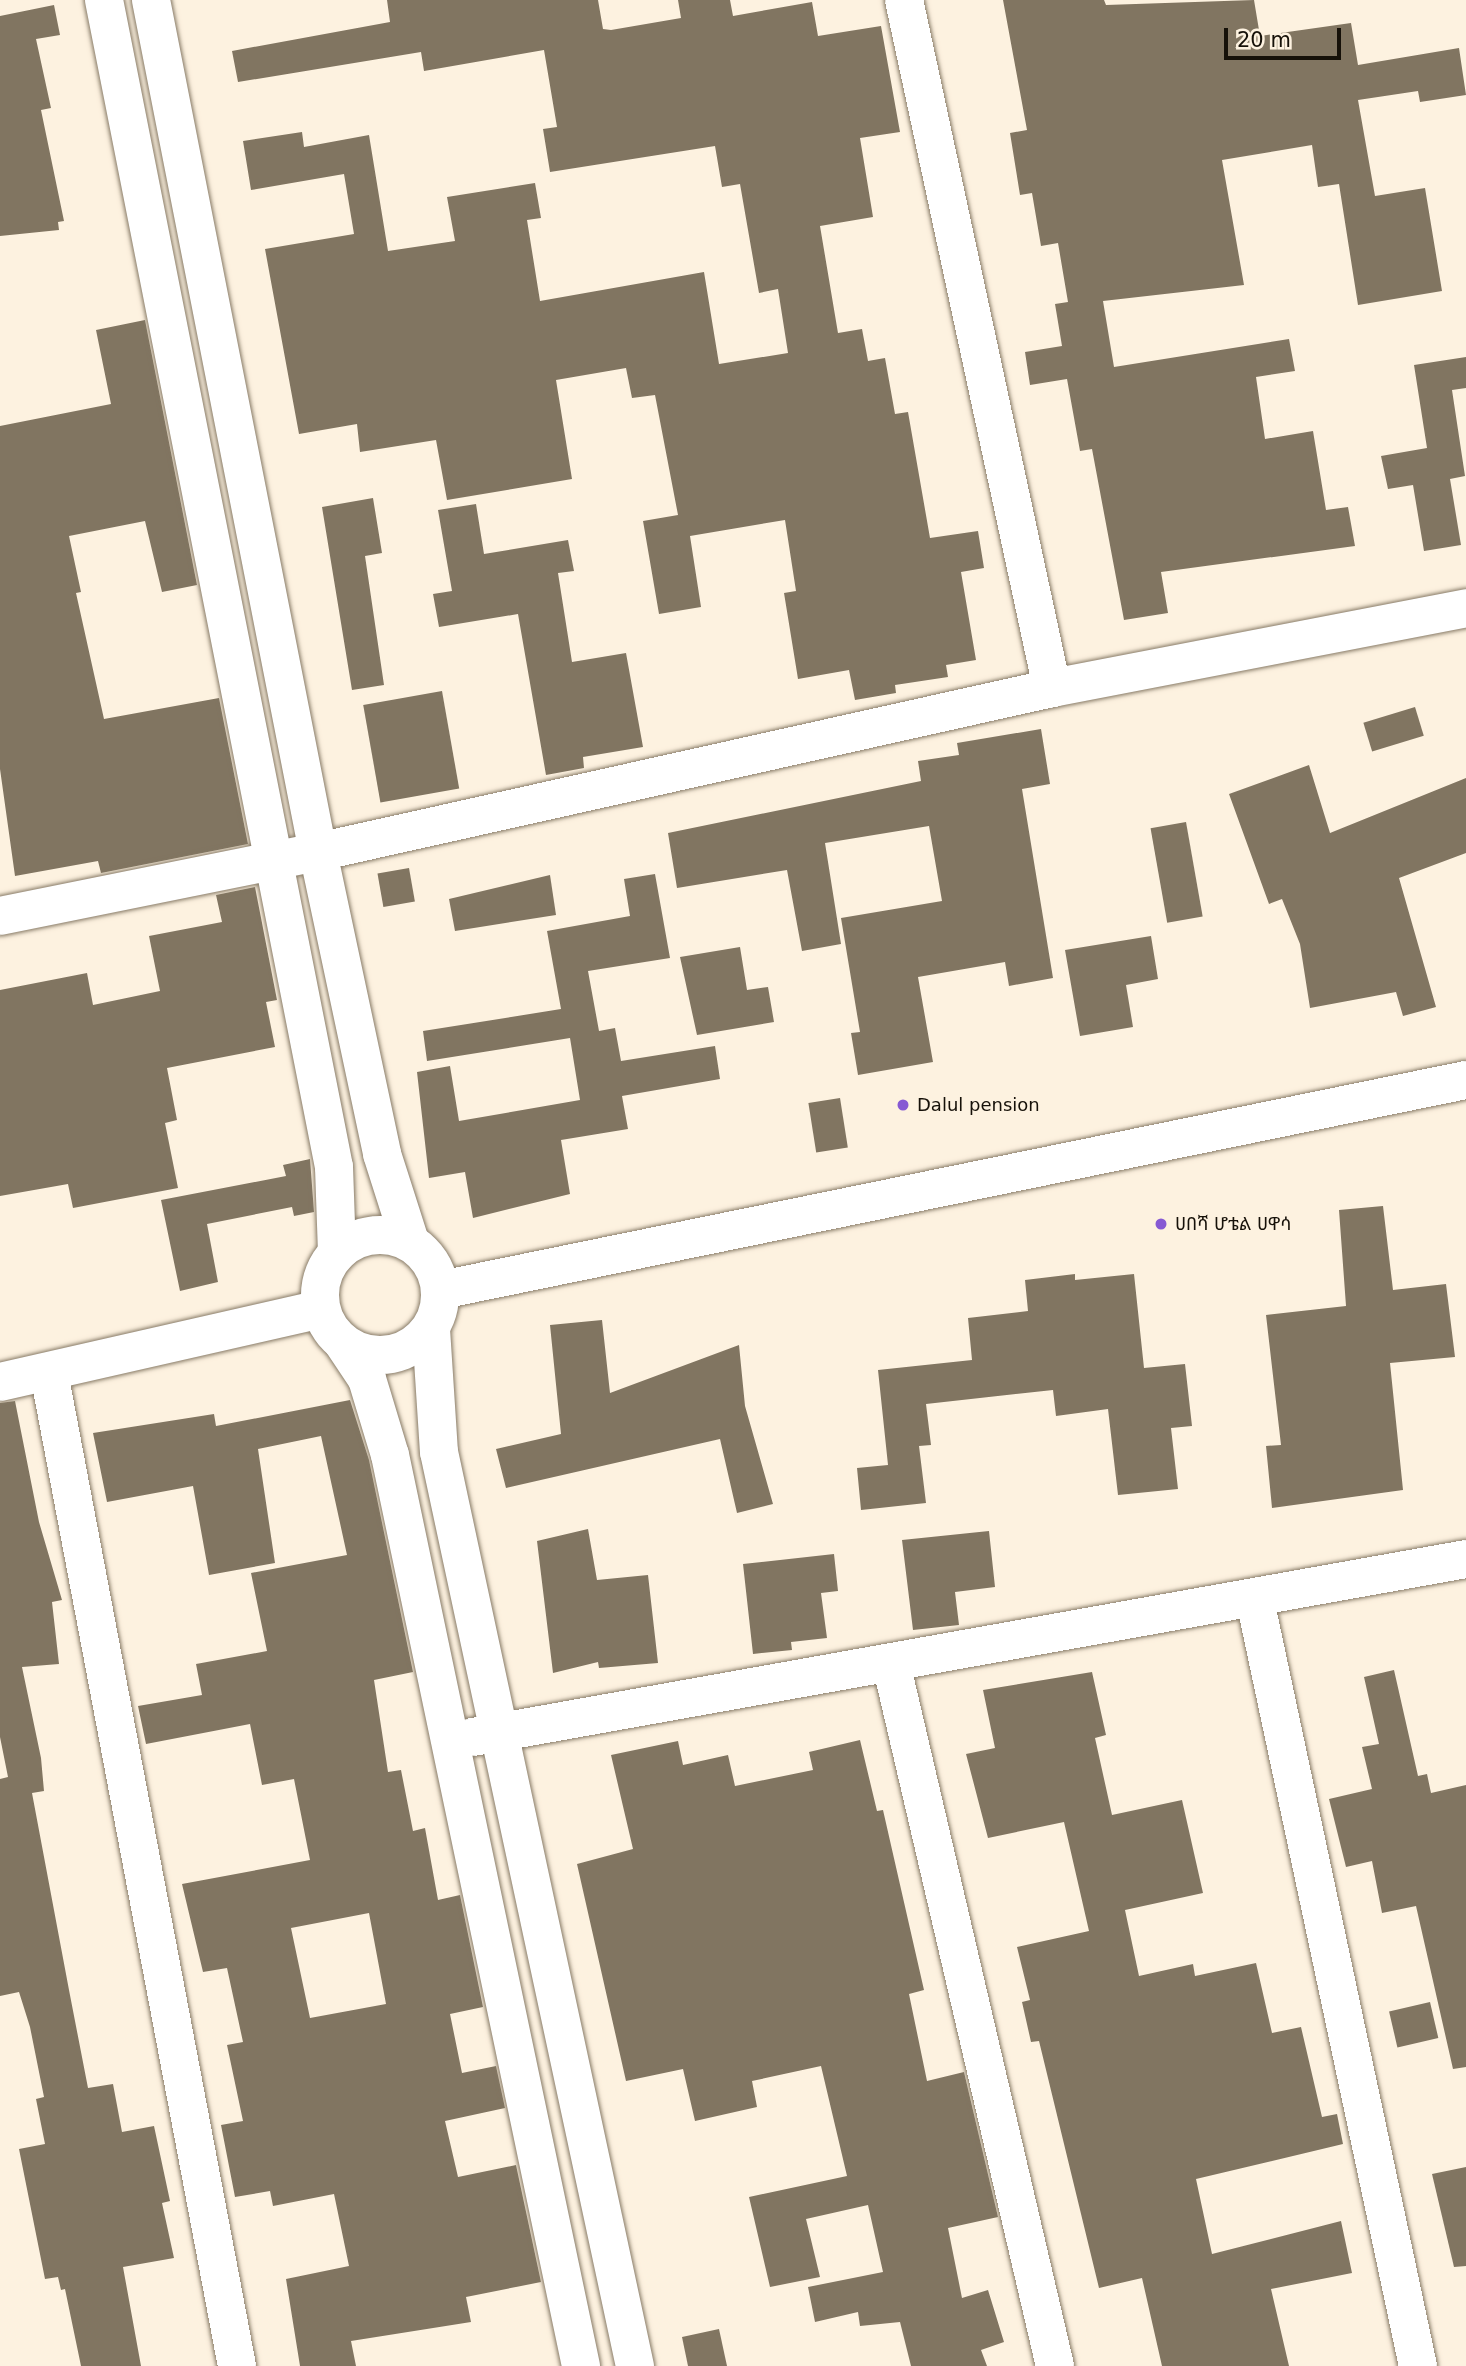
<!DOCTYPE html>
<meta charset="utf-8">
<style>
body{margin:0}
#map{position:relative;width:1466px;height:2366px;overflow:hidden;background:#fdf2e0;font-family:"DejaVu Sans","Noto Sans Ethiopic",sans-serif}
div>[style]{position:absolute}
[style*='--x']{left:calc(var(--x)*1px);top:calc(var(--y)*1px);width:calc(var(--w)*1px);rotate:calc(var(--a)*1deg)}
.building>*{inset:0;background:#817561;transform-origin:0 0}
.roads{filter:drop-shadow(0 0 2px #887b67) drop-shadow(0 0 2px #887b67)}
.minor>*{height:38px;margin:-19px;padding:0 19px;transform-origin:19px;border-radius:19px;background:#fff}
.minor>.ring{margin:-19px;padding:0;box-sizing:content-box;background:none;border:38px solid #fff;border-radius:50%}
.dots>*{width:19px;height:19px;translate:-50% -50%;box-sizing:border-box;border:4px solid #fdf2e0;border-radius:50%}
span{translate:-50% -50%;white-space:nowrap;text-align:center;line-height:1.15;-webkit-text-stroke:5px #fdf2e0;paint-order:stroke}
.poi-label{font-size:18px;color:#161109}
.left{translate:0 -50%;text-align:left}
.scale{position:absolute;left:1224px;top:28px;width:117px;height:32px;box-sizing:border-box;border:4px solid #161109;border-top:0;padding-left:9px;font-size:21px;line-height:24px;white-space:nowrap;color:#161109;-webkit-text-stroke:5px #fdf2e0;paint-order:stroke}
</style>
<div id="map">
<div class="building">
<div style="clip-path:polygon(387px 0,598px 0,603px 29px,611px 30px,681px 18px,678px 0,730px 0,733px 16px,812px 2px,818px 36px,881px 26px,900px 132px,860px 138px,873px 217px,820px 226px,838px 333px,862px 329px,868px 361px,885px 358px,895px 414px,908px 412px,930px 538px,978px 531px,984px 568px,961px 572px,976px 660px,946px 665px,948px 677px,895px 685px,896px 693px,855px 700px,849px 670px,798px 679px,784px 593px,796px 591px,785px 520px,690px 536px,701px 607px,659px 614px,643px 521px,678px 515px,655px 395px,632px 398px,626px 368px,556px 380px,572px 479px,447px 500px,436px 440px,360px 452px,357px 424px,299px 434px,265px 249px,354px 234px,344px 174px,251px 190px,243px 141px,302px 132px,304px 147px,369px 135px,388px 251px,455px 241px,447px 197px,535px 183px,541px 218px,527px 220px,540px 301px,704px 272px,719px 364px,788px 353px,778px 289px,759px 293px,740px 184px,722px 187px,715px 146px,550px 172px,543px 129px,557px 127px,544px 50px,424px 71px,421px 52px,238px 82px,232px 51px,390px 22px)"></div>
<div style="clip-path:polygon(1003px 0,1104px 0,1106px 5px,1254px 0,1260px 36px,1351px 23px,1358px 65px,1459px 48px,1466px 95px,1420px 102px,1418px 91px,1358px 100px,1375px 196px,1425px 188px,1442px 291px,1358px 305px,1339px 184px,1318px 187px,1312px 145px,1222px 160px,1244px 285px,1103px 301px,1114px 367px,1289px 339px,1295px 371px,1256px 377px,1265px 439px,1313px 431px,1326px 510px,1348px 507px,1355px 546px,1161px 572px,1168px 613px,1124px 620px,1092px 449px,1080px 451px,1067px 379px,1030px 385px,1025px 352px,1062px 346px,1055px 304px,1068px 302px,1058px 243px,1041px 246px,1032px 193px,1020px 195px,1010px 133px,1027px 130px)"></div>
<div style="clip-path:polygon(54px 5px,60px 35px,36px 39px,51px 108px,41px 110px,64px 221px,58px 222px,59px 230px,0 236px,0 16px)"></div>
<div style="clip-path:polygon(145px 320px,197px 585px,162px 592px,145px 521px,69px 536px,81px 592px,76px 593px,104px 719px,219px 698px,248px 844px,101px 873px,98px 861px,15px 876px,0 769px,0 426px,111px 404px,96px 330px)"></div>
<div style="clip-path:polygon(1466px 357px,1466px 388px,1452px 390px,1465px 476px,1450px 479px,1461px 545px,1424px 551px,1413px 485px,1388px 489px,1381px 456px,1427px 448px,1414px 365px)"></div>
<div style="clip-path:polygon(373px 498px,382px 553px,365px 556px,384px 685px,352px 690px,322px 507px)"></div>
<div style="clip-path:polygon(476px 504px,484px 554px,568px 540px,574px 571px,558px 573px,572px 662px,626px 653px,643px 747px,583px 757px,584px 768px,546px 775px,518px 614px,439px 627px,433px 594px,452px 591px,438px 510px)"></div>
<div style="left:442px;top:691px;width:99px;height:80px;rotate:80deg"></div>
<div style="left:1415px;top:707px;width:30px;height:54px;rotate:73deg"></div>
<div style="clip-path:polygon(1041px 729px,1050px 784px,1022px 789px,1053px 978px,1009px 986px,1005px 962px,918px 977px,933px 1062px,858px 1075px,851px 1033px,860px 1032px,841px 918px,942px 901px,929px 826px,825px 843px,841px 944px,802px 951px,787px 870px,677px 888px,668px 833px,921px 781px,918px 761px,959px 755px,957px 743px)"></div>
<div style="clip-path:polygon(1309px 765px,1330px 833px,1466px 778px,1466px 853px,1399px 878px,1436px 1007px,1403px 1016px,1396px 992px,1310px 1008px,1300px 944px,1282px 899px,1269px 904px,1229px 794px)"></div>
<div style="left:1186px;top:822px;width:96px;height:36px;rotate:80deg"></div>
<div style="left:409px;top:868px;width:34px;height:32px;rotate:80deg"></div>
<div style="clip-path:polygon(655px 874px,670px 958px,588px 971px,599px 1031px,615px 1028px,621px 1061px,715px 1046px,720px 1079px,622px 1096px,628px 1129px,561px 1140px,570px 1194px,473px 1218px,465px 1172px,429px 1178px,417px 1072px,450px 1066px,459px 1121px,580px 1100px,570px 1038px,427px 1061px,423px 1031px,561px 1009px,547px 931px,630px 916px,624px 879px)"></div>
<div style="clip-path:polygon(550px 875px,556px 915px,455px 931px,449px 899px)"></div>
<div style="clip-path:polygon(255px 887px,277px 1000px,266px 1002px,275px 1047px,167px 1068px,177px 1120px,165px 1123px,178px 1188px,73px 1208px,68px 1184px,0 1196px,0 990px,87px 973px,93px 1005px,160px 991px,149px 936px,222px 922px,216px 895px)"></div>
<div style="clip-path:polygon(1151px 936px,1158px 979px,1126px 985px,1133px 1027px,1080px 1036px,1065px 950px)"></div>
<div style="clip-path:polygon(740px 947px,747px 990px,768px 987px,774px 1022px,697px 1035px,680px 957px)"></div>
<div style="left:840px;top:1098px;width:50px;height:32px;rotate:81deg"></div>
<div style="clip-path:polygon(310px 1159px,314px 1212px,294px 1216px,292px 1207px,207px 1224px,218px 1282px,180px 1291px,161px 1200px,286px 1176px,283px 1165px)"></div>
<div style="clip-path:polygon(1383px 1206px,1393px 1290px,1446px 1284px,1455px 1357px,1390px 1363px,1403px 1490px,1272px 1508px,1266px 1446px,1281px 1445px,1266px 1315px,1346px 1306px,1339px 1210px)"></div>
<div style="clip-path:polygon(1075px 1274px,1075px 1280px,1134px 1274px,1144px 1368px,1185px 1364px,1192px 1426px,1171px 1428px,1178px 1489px,1118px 1495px,1108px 1409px,1056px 1416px,1053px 1390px,926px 1404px,931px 1445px,919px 1446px,926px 1503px,861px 1510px,857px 1468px,888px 1465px,878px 1370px,972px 1360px,968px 1318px,1028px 1311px,1025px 1280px)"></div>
<div style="clip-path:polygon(602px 1320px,610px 1393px,739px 1345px,745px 1406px,773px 1504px,737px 1513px,720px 1439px,506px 1488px,496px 1449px,561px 1434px,550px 1325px)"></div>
<div style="clip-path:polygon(evenodd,350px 1400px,369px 1460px,413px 1672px,374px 1680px,388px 1772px,401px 1770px,413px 1831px,425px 1828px,438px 1900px,460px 1895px,483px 2007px,450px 2014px,462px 2073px,496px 2066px,505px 2108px,445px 2121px,458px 2177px,516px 2165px,541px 2282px,466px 2297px,471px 2322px,351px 2341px,356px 2366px,300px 2366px,286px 2279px,349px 2266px,334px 2194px,273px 2206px,270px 2191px,235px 2197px,221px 2125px,243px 2121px,227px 2045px,243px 2042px,227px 1968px,203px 1972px,182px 1884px,310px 1860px,294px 1779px,262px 1785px,250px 1724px,146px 1744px,138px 1706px,202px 1695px,196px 1664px,267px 1651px,251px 1573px,347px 1555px,321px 1436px,258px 1449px,275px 1563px,209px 1575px,193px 1486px,107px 1502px,93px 1433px,214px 1414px,216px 1426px,350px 1400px,369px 1913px,386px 2004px,310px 2018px,291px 1928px,369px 1913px)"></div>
<div style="clip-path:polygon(15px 1401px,39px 1522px,62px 1600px,52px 1602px,59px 1664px,22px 1667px,41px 1758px,44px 1791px,32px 1793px,69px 1990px,88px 2088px,113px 2084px,122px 2132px,154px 2126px,170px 2201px,162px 2203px,174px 2258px,123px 2267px,141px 2366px,81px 2366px,65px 2289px,61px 2290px,58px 2277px,45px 2279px,19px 2149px,45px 2144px,36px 2099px,44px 2097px,30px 2027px,19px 1992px,0 1996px,0 1779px,8px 1777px,0 1737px,0 1403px)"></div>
<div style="clip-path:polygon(588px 1529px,597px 1580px,648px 1575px,658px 1663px,599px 1668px,598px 1662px,553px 1673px,537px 1541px)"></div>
<div style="clip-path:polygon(989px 1531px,995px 1587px,955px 1592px,959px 1625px,913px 1630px,902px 1540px)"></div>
<div style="clip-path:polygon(834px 1554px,838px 1591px,821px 1593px,827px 1638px,791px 1642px,792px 1650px,753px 1654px,743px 1564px)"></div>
<div style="clip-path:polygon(1394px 1670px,1418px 1776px,1427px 1774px,1431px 1793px,1466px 1785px,1466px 2067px,1453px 2069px,1416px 1906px,1382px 1913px,1372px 1861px,1346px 1867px,1329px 1799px,1372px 1789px,1362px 1747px,1379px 1744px,1364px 1677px)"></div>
<div style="clip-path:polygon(1092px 1672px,1106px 1735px,1095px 1738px,1112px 1815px,1182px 1800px,1203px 1893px,1125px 1910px,1139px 1976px,1193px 1964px,1195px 1976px,1256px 1963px,1272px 2033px,1301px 2027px,1322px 2117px,1337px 2114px,1343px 2144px,1196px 2179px,1212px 2254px,1341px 2221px,1352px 2273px,1271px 2289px,1289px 2366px,1162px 2366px,1142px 2278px,1099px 2288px,1039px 2041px,1031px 2042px,1022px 2002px,1030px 2000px,1017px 1947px,1089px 1931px,1064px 1822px,988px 1838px,966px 1754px,995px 1748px,983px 1690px)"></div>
<div style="clip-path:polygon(860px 1740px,877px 1811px,883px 1810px,924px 1990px,909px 1994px,927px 2081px,964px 2072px,998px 2217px,948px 2228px,962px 2298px,988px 2290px,1004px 2342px,981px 2350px,987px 2366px,911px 2366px,900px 2322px,860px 2326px,858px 2312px,815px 2322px,808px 2287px,883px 2272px,868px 2205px,806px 2219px,820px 2277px,770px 2287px,749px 2197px,847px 2176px,821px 2066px,752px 2081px,757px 2107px,695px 2121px,683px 2069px,626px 2081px,577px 1864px,633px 1849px,611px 1755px,678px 1741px,683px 1765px,728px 1755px,735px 1786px,813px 1770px,809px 1752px)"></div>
<div style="left:1430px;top:2002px;width:37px;height:42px;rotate:77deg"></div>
<div style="clip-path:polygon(1466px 2167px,1466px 2266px,1454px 2267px,1432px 2174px)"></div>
<div style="clip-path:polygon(719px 2329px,727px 2366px,688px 2366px,682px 2337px)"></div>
</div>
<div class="roads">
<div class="minor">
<div style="--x:104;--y:0;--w:1189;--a:78.85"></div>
<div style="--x:334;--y:1167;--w:86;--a:88"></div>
<div style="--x:151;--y:0;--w:868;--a:78.91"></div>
<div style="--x:318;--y:852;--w:309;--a:78"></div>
<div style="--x:382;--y:1154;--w:92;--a:72.3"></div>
<div style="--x:904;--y:0;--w:704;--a:77.86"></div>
<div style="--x:0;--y:916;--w:324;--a:-11.4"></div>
<div style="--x:318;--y:852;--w:752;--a:-12.59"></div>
<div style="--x:1052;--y:688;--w:422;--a:-10.9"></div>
<div class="ring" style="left:320px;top:1235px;width:82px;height:82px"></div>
<div style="--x:441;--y:1290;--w:1046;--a:-11.58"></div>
<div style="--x:431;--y:1329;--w:123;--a:86.3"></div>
<div style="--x:439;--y:1452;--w:935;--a:77.9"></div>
<div style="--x:343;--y:1343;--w:43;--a:56.3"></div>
<div style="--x:367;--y:1379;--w:79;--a:73.2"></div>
<div style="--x:390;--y:1455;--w:931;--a:78.16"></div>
<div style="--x:49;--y:1373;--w:1011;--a:79.28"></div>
<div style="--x:0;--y:1382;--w:329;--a:-12.8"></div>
<div style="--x:1255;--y:1600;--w:783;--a:77.99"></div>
<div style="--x:891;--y:1663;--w:722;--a:76.87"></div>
<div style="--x:473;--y:1737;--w:1009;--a:-10.16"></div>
</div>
</div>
<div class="dots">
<div style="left:903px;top:1105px;background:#8659d3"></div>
<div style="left:1161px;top:1224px;background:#8659d3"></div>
</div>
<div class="poi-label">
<span class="left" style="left:917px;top:1105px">Dalul pension</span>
<span class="left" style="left:1175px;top:1224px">ሀበሻ ሆቴል ሀዋሳ</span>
</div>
<div class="scale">20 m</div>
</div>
